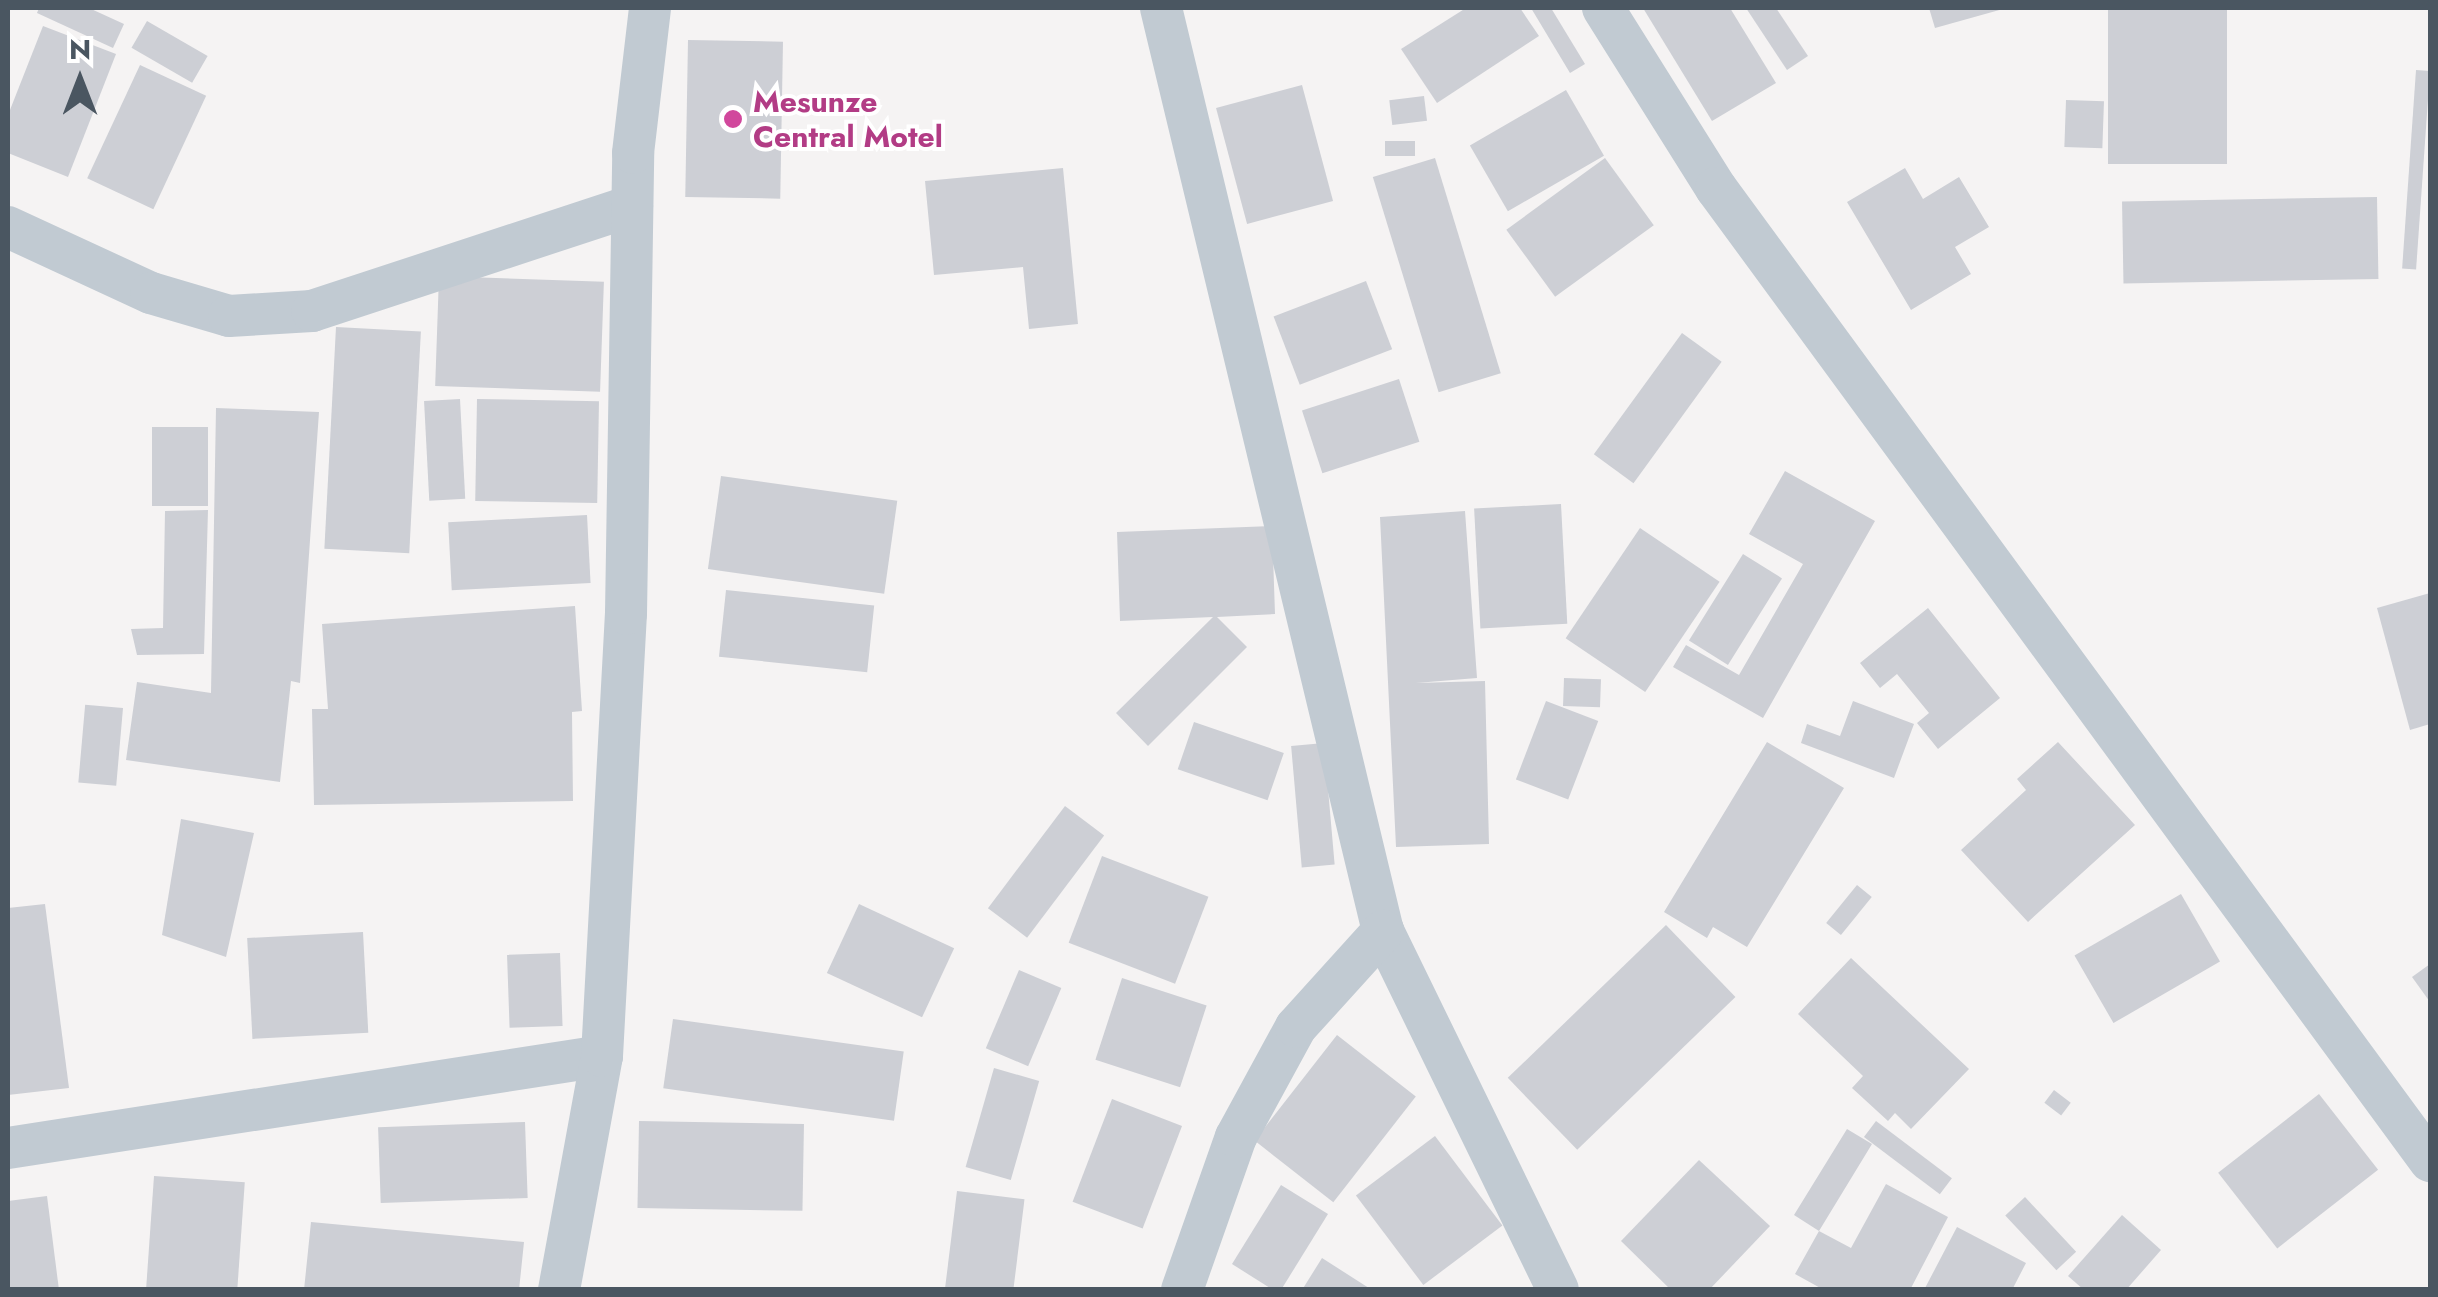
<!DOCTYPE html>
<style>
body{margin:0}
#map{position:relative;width:2438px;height:1297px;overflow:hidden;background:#f5f3f3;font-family:Jost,sans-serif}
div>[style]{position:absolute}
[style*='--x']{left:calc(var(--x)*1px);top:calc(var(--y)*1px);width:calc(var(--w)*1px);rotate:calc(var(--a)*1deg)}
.building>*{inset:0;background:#cdcfd5;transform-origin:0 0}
.minor>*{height:42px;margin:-21px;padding:0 21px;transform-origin:21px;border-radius:21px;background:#c1cad2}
.dots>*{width:28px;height:28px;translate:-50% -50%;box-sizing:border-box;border:5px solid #fff;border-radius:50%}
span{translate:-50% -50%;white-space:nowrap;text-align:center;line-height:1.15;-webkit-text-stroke:8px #fff;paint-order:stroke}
.hotel-label{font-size:30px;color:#b23c85;font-weight:700}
.left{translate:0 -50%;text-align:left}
.frame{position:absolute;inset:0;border:10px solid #4a5661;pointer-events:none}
.north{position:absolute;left:30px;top:30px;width:100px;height:100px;-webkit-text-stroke:8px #fff;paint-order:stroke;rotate:0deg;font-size:28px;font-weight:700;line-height:40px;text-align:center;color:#4a5661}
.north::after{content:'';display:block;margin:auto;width:35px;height:45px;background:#4a5661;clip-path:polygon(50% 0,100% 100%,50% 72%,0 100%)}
</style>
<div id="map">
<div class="building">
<div style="clip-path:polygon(39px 8px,89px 8px,124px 24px,113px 48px,37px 13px)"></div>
<div style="clip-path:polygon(1466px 8px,1520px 8px,1539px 36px,1437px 103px,1401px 49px)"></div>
<div style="clip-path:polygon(1531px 8px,1551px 8px,1585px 64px,1570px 73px)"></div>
<div style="clip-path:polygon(1643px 8px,1730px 8px,1776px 83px,1712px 121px)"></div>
<div style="clip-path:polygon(1746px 8px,1776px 8px,1808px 56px,1787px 70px)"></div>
<div style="clip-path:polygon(1929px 8px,2003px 8px,2003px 9px,1935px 28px)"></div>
<div style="left:2108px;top:8px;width:119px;height:156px"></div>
<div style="left:147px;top:21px;width:70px;height:31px;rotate:30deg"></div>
<div style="clip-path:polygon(43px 26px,116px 54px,68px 177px,8px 153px,8px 115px)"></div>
<div style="left:688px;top:40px;width:95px;height:157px;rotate:1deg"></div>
<div style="left:140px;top:65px;width:73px;height:125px;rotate:25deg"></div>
<div style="left:2416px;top:70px;width:14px;height:199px;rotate:4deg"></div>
<div style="left:1302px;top:85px;width:120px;height:89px;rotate:75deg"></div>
<div style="left:1566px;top:90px;width:76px;height:111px;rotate:60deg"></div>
<div style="left:1424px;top:96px;width:25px;height:35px;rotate:83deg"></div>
<div style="left:2066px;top:100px;width:38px;height:47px;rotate:2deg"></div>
<div style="left:1415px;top:141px;width:15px;height:30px;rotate:90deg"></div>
<div style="left:1435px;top:158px;width:225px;height:65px;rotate:73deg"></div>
<div style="left:1605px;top:158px;width:83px;height:122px;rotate:54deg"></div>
<div style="clip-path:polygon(1063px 168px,1078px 324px,1029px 329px,1023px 267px,934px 275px,925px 181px)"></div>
<div style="clip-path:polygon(1905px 168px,1923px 199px,1959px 177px,1989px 227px,1955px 247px,1971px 274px,1911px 310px,1847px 202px)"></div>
<div style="left:2377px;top:197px;width:82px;height:255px;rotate:89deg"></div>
<div style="left:439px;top:276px;width:165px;height:110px;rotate:2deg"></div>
<div style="left:1366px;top:281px;width:73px;height:99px;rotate:69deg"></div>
<div style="left:336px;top:327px;width:85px;height:222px;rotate:3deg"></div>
<div style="left:1682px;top:333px;width:49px;height:150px;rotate:36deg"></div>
<div style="left:1399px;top:379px;width:66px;height:102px;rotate:72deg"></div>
<div style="left:460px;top:399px;width:100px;height:36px;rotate:87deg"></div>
<div style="left:477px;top:399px;width:122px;height:102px;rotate:1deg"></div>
<div style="clip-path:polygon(216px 408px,319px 412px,300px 683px,291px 681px,280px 782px,126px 760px,137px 682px,211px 693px)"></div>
<div style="left:152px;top:427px;width:56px;height:79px"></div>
<div style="clip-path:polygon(1785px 471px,1875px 521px,1763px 718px,1673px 667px,1686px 645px,1739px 675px,1803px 564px,1749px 534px)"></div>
<div style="left:721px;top:476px;width:178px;height:94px;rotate:8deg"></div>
<div style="left:1561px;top:504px;width:120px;height:87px;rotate:87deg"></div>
<div style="clip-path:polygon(208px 510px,204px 654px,137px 655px,131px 629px,163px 628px,165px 511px)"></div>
<div style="clip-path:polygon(1465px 511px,1477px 678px,1416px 683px,1485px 681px,1489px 844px,1396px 847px,1380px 517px)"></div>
<div style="left:587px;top:515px;width:68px;height:139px;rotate:87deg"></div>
<div style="clip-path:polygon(1272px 526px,1275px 614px,1217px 617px,1247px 647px,1148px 746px,1116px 713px,1213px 617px,1120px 621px,1117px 532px)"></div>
<div style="left:1640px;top:528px;width:96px;height:133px;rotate:34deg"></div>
<div style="left:1743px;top:554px;width:46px;height:102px;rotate:32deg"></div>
<div style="left:726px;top:590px;width:149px;height:67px;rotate:6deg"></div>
<div style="clip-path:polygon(2430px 593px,2430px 724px,2410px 730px,2377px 608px)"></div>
<div style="clip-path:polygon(575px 606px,582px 711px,572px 712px,573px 801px,314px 805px,312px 709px,328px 709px,322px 624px)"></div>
<div style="clip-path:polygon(1928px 608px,2000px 698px,1938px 749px,1917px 723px,1929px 713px,1897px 674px,1880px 688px,1860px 663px)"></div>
<div style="left:1564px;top:678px;width:37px;height:28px;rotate:2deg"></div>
<div style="left:1546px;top:701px;width:56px;height:84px;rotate:21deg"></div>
<div style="clip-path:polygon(1853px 701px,1914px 724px,1894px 778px,1801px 743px,1807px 724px,1840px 736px)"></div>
<div style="left:123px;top:708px;width:78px;height:38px;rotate:95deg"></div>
<div style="left:1194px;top:722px;width:95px;height:50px;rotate:19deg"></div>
<div style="clip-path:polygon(1767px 742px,1844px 788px,1747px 947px,1713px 927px,1707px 938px,1664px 912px)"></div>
<div style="clip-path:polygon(2058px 742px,2135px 825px,2028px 922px,1961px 850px,2026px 790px,2017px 779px)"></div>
<div style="left:1324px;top:743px;width:122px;height:33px;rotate:85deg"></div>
<div style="left:1065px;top:806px;width:49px;height:128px;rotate:37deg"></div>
<div style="clip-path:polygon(181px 819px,254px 833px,226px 957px,162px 935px)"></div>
<div style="left:1102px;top:856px;width:114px;height:93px;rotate:21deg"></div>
<div style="left:1857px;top:885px;width:19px;height:49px;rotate:39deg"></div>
<div style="left:2181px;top:894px;width:78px;height:123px;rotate:60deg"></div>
<div style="clip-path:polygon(45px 904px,69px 1088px,8px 1095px,8px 908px)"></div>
<div style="left:859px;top:904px;width:105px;height:76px;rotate:25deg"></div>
<div style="left:1666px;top:925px;width:100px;height:220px;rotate:46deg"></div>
<div style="left:363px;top:932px;width:101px;height:116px;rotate:87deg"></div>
<div style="left:560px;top:953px;width:73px;height:53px;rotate:88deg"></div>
<div style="clip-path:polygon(1851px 958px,1969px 1069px,1911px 1129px,1895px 1113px,1888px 1121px,1852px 1088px,1863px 1076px,1798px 1014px)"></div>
<div style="clip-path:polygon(2430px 964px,2430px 1002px,2412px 977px)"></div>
<div style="left:1019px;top:970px;width:46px;height:85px;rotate:23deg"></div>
<div style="left:1122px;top:978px;width:89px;height:86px;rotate:18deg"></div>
<div style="left:673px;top:1019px;width:233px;height:70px;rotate:8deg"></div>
<div style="left:1337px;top:1035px;width:100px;height:134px;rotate:38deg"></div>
<div style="left:994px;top:1068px;width:47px;height:103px;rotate:16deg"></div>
<div style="left:2054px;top:1090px;width:21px;height:16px;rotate:37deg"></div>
<div style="left:2319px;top:1094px;width:96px;height:128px;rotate:52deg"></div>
<div style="left:1112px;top:1099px;width:75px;height:110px;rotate:21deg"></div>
<div style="left:639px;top:1121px;width:165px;height:87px;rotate:1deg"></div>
<div style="left:1876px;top:1121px;width:95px;height:20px;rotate:37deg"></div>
<div style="left:525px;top:1122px;width:76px;height:147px;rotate:88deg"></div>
<div style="clip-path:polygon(1847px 1129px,1872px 1144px,1819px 1231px,1851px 1248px,1886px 1184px,1948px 1217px,1910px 1290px,1824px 1290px,1795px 1274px,1819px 1231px,1794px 1215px)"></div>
<div style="left:1435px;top:1136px;width:112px;height:99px;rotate:53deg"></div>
<div style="clip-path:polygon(1699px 1160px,1770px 1226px,1709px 1290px,1671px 1290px,1621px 1241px)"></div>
<div style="left:154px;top:1176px;width:91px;height:114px;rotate:4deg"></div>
<div style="clip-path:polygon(1281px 1185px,1328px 1214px,1281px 1290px,1273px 1290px,1232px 1264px)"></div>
<div style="left:957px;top:1191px;width:68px;height:100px;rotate:7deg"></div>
<div style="clip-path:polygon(47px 1196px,59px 1290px,8px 1290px,8px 1201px)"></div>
<div style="left:2025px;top:1197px;width:75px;height:27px;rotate:47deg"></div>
<div style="clip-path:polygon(2122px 1215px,2161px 1250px,2126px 1290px,2084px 1290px,2068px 1276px)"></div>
<div style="clip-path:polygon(311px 1222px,524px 1242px,519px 1290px,304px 1290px)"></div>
<div style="clip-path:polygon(1957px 1227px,2026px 1263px,2012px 1290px,1924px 1290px)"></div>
<div style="clip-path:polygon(1322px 1258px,1372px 1290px,1302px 1290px)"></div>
</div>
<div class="minor">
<div style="--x:1161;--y:8;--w:949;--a:76.48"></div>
<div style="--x:1383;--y:931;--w:399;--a:64"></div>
<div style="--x:1603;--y:8;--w:213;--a:57.9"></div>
<div style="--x:1716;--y:188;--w:1207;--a:53.73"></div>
<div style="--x:8;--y:227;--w:157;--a:24.8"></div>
<div style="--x:151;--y:293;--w:81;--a:16.4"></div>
<div style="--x:229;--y:316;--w:83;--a:-3.4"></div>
<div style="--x:312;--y:311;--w:337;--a:-18.2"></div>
<div style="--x:8;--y:1148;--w:601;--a:-8.8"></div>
<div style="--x:559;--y:1290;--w:238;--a:-79.6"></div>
<div style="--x:602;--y:1056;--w:443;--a:-86.9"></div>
<div style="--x:626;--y:614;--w:461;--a:-89.1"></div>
<div style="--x:633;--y:153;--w:146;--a:-83.3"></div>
<div style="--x:1182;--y:1290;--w:162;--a:-70.6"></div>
<div style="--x:1236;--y:1137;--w:125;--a:-61.4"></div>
<div style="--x:1296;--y:1027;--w:130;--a:-47.8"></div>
</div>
<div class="dots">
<div style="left:733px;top:119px;background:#d1479c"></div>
</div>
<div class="hotel-label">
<span class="left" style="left:753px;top:119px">Mesunze<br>Central Motel</span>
</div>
<div class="frame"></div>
<div class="north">N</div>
</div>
